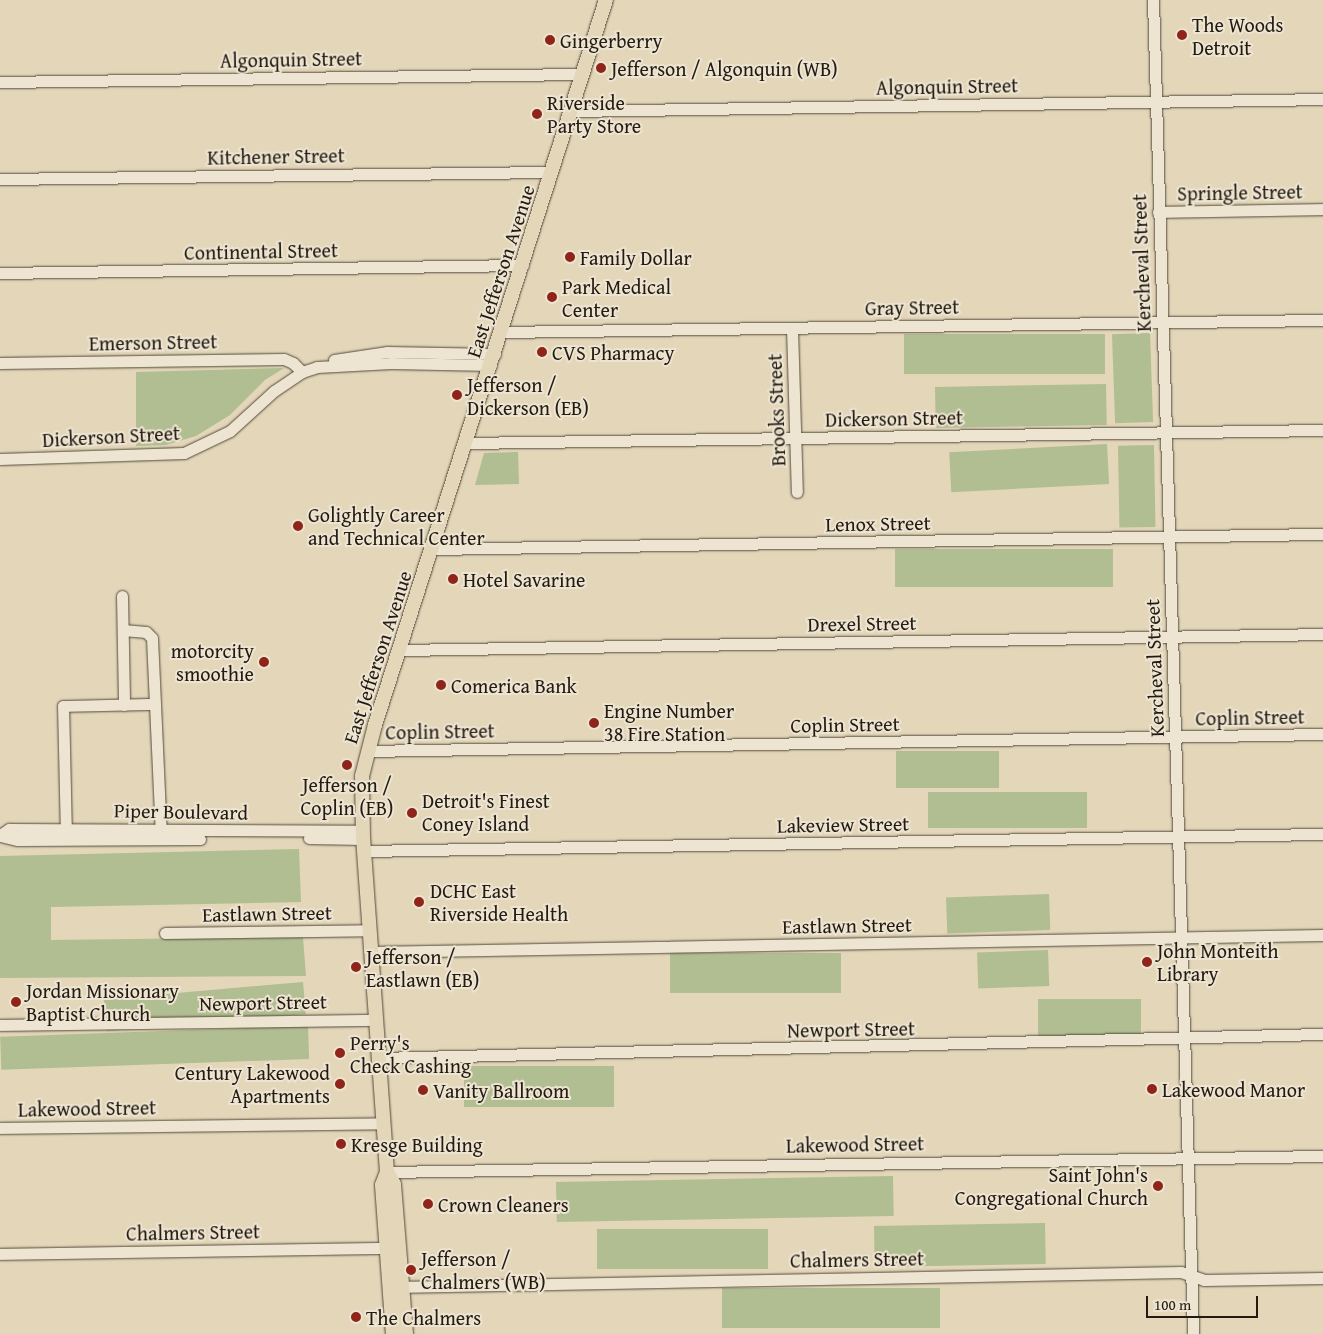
<!DOCTYPE html>
<style>
body{margin:0}
#map{position:relative;width:1323px;height:1334px;overflow:hidden;background:#e3d6b9;font-family:"Gentium Book Plus",serif}
div>[style]{position:absolute}
[style*='--x']{left:calc(var(--x)*1px);top:calc(var(--y)*1px);width:calc(var(--w)*1px);rotate:calc(var(--a)*1deg)}
.green>*{inset:0;background:#b0be91;transform-origin:0 0}
.roads{filter:drop-shadow(0 0 1px #534a3b) drop-shadow(0 0 1px #534a3b)}
.minor>*{height:11px;margin:-5.5px;padding:0 5.5px;transform-origin:5.5px;border-radius:5.5px;background:#ede4d2}
.major>*{height:14px;margin:-7px;padding:0 7px;transform-origin:7px;border-radius:7px;background:#e3d6b9}
.dots>*{width:14px;height:14px;translate:-50% -50%;box-sizing:border-box;border:2px solid #ede4d2;border-radius:50%}
span{translate:-50% -50%;white-space:nowrap;text-align:center;line-height:1.15;-webkit-text-stroke:4px #ede4d2;paint-order:stroke}
.poi-label{font-size:20px;color:#231b11}
.left{translate:0 -50%;text-align:left}
.right{translate:-100% -50%;text-align:right}
.street-label{font-size:20px;color:#231b11}
.scale{position:absolute;left:1146px;top:1296px;width:112px;height:22px;box-sizing:border-box;border:2px solid #231b11;border-top:0;padding-left:6px;font-size:15px;line-height:18px;white-space:nowrap;color:#231b11;-webkit-text-stroke:4px #ede4d2;paint-order:stroke}
</style>
<div id="map">
<div class="green">
<div style="left:1150px;top:333px;width:89px;height:38px;rotate:88deg"></div>
<div style="left:1105px;top:334px;width:40px;height:201px;rotate:90deg"></div>
<div style="clip-path:polygon(284px 368px,265px 380px,230px 415px,196px 436px,166px 445px,136px 446px,136px 372px)"></div>
<div style="left:1106px;top:384px;width:41px;height:171px;rotate:89deg"></div>
<div style="left:1107px;top:444px;width:40px;height:158px;rotate:87deg"></div>
<div style="left:1154px;top:445px;width:82px;height:36px;rotate:89deg"></div>
<div style="clip-path:polygon(518px 452px,519px 484px,475px 485px,484px 453px)"></div>
<div style="left:1113px;top:549px;width:38px;height:218px;rotate:90deg"></div>
<div style="left:999px;top:751px;width:37px;height:103px;rotate:90deg"></div>
<div style="left:1087px;top:792px;width:36px;height:159px;rotate:90deg"></div>
<div style="clip-path:polygon(299px 849px,301px 902px,51px 907px,51px 940px,303px 937px,306px 976px,0 978px,0 856px)"></div>
<div style="left:1049px;top:894px;width:36px;height:103px;rotate:88deg"></div>
<div style="left:1048px;top:950px;width:36px;height:71px;rotate:88deg"></div>
<div style="left:841px;top:953px;width:40px;height:171px;rotate:90deg"></div>
<div style="left:303px;top:982px;width:32px;height:200px;rotate:85deg"></div>
<div style="left:1141px;top:999px;width:37px;height:103px;rotate:90deg"></div>
<div style="left:308px;top:1026px;width:33px;height:308px;rotate:88deg"></div>
<div style="left:614px;top:1066px;width:41px;height:150px;rotate:90deg"></div>
<div style="left:893px;top:1176px;width:40px;height:337px;rotate:89deg"></div>
<div style="left:1045px;top:1223px;width:41px;height:171px;rotate:89deg"></div>
<div style="left:768px;top:1229px;width:40px;height:171px;rotate:90deg"></div>
<div style="left:940px;top:1288px;width:40px;height:218px;rotate:90deg"></div>
</div>
<div class="roads">
<div class="minor">
<div style="--x:1153;--y:0;--w:1335;--a:88.28"></div>
<div style="--x:0;--y:82;--w:583;--a:-0.79"></div>
<div style="--x:571;--y:111;--w:752;--a:-0.91"></div>
<div style="--x:0;--y:179;--w:552;--a:-0.73"></div>
<div style="--x:1158;--y:212;--w:165;--a:-1"></div>
<div style="--x:0;--y:273;--w:523;--a:-0.88"></div>
<div style="--x:792;--y:328;--w:164;--a:88.3"></div>
<div style="--x:501;--y:332;--w:822;--a:-0.84"></div>
<div style="--x:334;--y:360;--w:54;--a:-8.6"></div>
<div style="--x:387;--y:352;--w:108;--a:1.1"></div>
<div style="--x:0;--y:363;--w:284;--a:-0.8"></div>
<div style="--x:284;--y:359;--w:10;--a:24"></div>
<div style="--x:293;--y:363;--w:13;--a:45"></div>
<div style="--x:466;--y:443;--w:857;--a:-0.87"></div>
<div style="--x:0;--y:459;--w:184;--a:-1.9"></div>
<div style="--x:184;--y:453;--w:51;--a:-25.6"></div>
<div style="--x:230;--y:431;--w:59;--a:-42.3"></div>
<div style="--x:274;--y:391;--w:34;--a:-34"></div>
<div style="--x:302;--y:372;--w:16;--a:-18"></div>
<div style="--x:317;--y:367;--w:74;--a:-3.1"></div>
<div style="--x:391;--y:363;--w:100;--a:1.1"></div>
<div style="--x:433;--y:549;--w:890;--a:-0.97"></div>
<div style="--x:122;--y:596;--w:109;--a:88.9"></div>
<div style="--x:123;--y:630;--w:23;--a:5"></div>
<div style="--x:146;--y:632;--w:8;--a:45"></div>
<div style="--x:152;--y:638;--w:196;--a:87.4"></div>
<div style="--x:401;--y:650;--w:922;--a:-0.99"></div>
<div style="--x:367;--y:751;--w:956;--a:-1.02"></div>
<div style="--x:0;--y:835;--w:11;--a:-34"></div>
<div style="--x:9;--y:829;--w:354;--a:0.3"></div>
<div style="--x:0;--y:836;--w:18;--a:13"></div>
<div style="--x:18;--y:840;--w:182;--a:-0.3"></div>
<div style="--x:66;--y:836;--w:130;--a:-91.3"></div>
<div style="--x:63;--y:706;--w:90;--a:-1.3"></div>
<div style="--x:309;--y:838;--w:54;--a:1.1"></div>
<div style="--x:364;--y:851;--w:959;--a:-1.02"></div>
<div style="--x:165;--y:933;--w:205;--a:-0.8"></div>
<div style="--x:371;--y:952;--w:952;--a:-1.02"></div>
<div style="--x:0;--y:1025;--w:376;--a:-0.8"></div>
<div style="--x:379;--y:1058;--w:944;--a:-1.46"></div>
<div style="--x:0;--y:1128;--w:384;--a:-0.7"></div>
<div style="--x:387;--y:1172;--w:936;--a:-0.98"></div>
<div style="--x:0;--y:1254;--w:387;--a:-0.9"></div>
<div style="--x:394;--y:1287;--w:787;--a:-1.09"></div>
<div style="--x:1181;--y:1272;--w:24;--a:19"></div>
<div style="--x:1204;--y:1280;--w:119;--a:-1"></div>
</div>
<div class="major">
<div style="--x:387;--y:1172;--w:14;--a:111"></div>
<div style="--x:382;--y:1185;--w:149;--a:85.8"></div>
<div style="--x:406;--y:1334;--w:150;--a:-94.6"></div>
<div style="--x:394;--y:1184;--w:14;--a:-120"></div>
<div style="--x:387;--y:1172;--w:334;--a:-94.1"></div>
<div style="--x:363;--y:839;--w:63;--a:-90.9"></div>
<div style="--x:362;--y:776;--w:53;--a:-75.7"></div>
<div style="--x:375;--y:725;--w:761;--a:-72.33"></div>
</div>
</div>
<div class="dots">
<div style="left:1182px;top:35px;background:#8f2418"></div>
<div style="left:550px;top:40px;background:#8f2418"></div>
<div style="left:601px;top:68px;background:#8f2418"></div>
<div style="left:537px;top:114px;background:#8f2418"></div>
<div style="left:570px;top:257px;background:#8f2418"></div>
<div style="left:552px;top:297px;background:#8f2418"></div>
<div style="left:542px;top:352px;background:#8f2418"></div>
<div style="left:457px;top:395px;background:#8f2418"></div>
<div style="left:298px;top:526px;background:#8f2418"></div>
<div style="left:453px;top:579px;background:#8f2418"></div>
<div style="left:264px;top:662px;background:#8f2418"></div>
<div style="left:441px;top:685px;background:#8f2418"></div>
<div style="left:594px;top:723px;background:#8f2418"></div>
<div style="left:347px;top:765px;background:#8f2418"></div>
<div style="left:412px;top:813px;background:#8f2418"></div>
<div style="left:419px;top:902px;background:#8f2418"></div>
<div style="left:1147px;top:962px;background:#8f2418"></div>
<div style="left:356px;top:967px;background:#8f2418"></div>
<div style="left:16px;top:1002px;background:#8f2418"></div>
<div style="left:340px;top:1053px;background:#8f2418"></div>
<div style="left:340px;top:1084px;background:#8f2418"></div>
<div style="left:1152px;top:1089px;background:#8f2418"></div>
<div style="left:423px;top:1090px;background:#8f2418"></div>
<div style="left:341px;top:1144px;background:#8f2418"></div>
<div style="left:1158px;top:1186px;background:#8f2418"></div>
<div style="left:428px;top:1204px;background:#8f2418"></div>
<div style="left:411px;top:1270px;background:#8f2418"></div>
<div style="left:356px;top:1317px;background:#8f2418"></div>
</div>
<div class="poi-label">
<span class="left" style="left:1192px;top:36px">The Woods<br>Detroit</span>
<span class="left" style="left:560px;top:40px">Gingerberry</span>
<span class="left" style="left:611px;top:68px">Jefferson / Algonquin (WB)</span>
<span class="left" style="left:547px;top:114px">Riverside<br>Party Store</span>
<span class="left" style="left:580px;top:257px">Family Dollar</span>
<span class="left" style="left:562px;top:298px">Park Medical<br>Center</span>
<span class="left" style="left:552px;top:352px">CVS Pharmacy</span>
<span class="left" style="left:467px;top:396px">Jefferson /<br>Dickerson (EB)</span>
<span class="left" style="left:308px;top:526px">Golightly Career<br>and Technical Center</span>
<span class="left" style="left:463px;top:579px">Hotel Savarine</span>
<span class="right" style="left:254px;top:662px">motorcity<br>smoothie</span>
<span class="left" style="left:451px;top:685px">Comerica Bank</span>
<span class="left" style="left:604px;top:722px">Engine Number<br>38 Fire Station</span>
<span style="left:347px;top:796px">Jefferson /<br>Coplin (EB)</span>
<span class="left" style="left:422px;top:812px">Detroit's Finest<br>Coney Island</span>
<span class="left" style="left:430px;top:902px">DCHC East<br>Riverside Health</span>
<span class="left" style="left:1157px;top:962px">John Monteith<br>Library</span>
<span class="left" style="left:366px;top:968px">Jefferson /<br>Eastlawn (EB)</span>
<span class="left" style="left:26px;top:1002px">Jordan Missionary<br>Baptist Church</span>
<span class="left" style="left:350px;top:1054px">Perry's<br>Check Cashing</span>
<span class="right" style="left:330px;top:1084px">Century Lakewood<br>Apartments</span>
<span class="left" style="left:1162px;top:1089px">Lakewood Manor</span>
<span class="left" style="left:433px;top:1090px">Vanity Ballroom</span>
<span class="left" style="left:351px;top:1144px">Kresge Building</span>
<span class="right" style="left:1148px;top:1186px">Saint John's<br>Congregational Church</span>
<span class="left" style="left:438px;top:1204px">Crown Cleaners</span>
<span class="left" style="left:421px;top:1270px">Jefferson /<br>Chalmers (WB)</span>
<span class="left" style="left:366px;top:1317px">The Chalmers</span>
</div>
<div class="street-label">
<span style="left:291px;top:59px;rotate:-1deg">Algonquin Street</span>
<span style="left:947px;top:86px;rotate:-1deg">Algonquin Street</span>
<span style="left:276px;top:156px;rotate:-1deg">Kitchener Street</span>
<span style="left:1240px;top:192px;rotate:-1deg">Springle Street</span>
<span style="left:261px;top:251px;rotate:-1deg">Continental Street</span>
<span style="left:1141px;top:263px;rotate:-92deg">Kercheval Street</span>
<span style="left:500px;top:271px;rotate:-72deg">East Jefferson Avenue</span>
<span style="left:912px;top:307px;rotate:-1deg">Gray Street</span>
<span style="left:153px;top:342px;rotate:-1deg">Emerson Street</span>
<span style="left:776px;top:410px;rotate:-92deg">Brooks Street</span>
<span style="left:894px;top:418px;rotate:-1deg">Dickerson Street</span>
<span style="left:111px;top:436px;rotate:-3deg">Dickerson Street</span>
<span style="left:878px;top:523px;rotate:-1deg">Lenox Street</span>
<span style="left:862px;top:623px;rotate:-1deg">Drexel Street</span>
<span style="left:377px;top:657px;rotate:-72deg">East Jefferson Avenue</span>
<span style="left:1154px;top:668px;rotate:-92deg">Kercheval Street</span>
<span style="left:1250px;top:717px;rotate:-1deg">Coplin Street</span>
<span style="left:845px;top:724px;rotate:-1deg">Coplin Street</span>
<span style="left:440px;top:731px;rotate:-1deg">Coplin Street</span>
<span style="left:181px;top:811px;rotate:1deg">Piper Boulevard</span>
<span style="left:843px;top:824px;rotate:-1deg">Lakeview Street</span>
<span style="left:267px;top:913px;rotate:-1deg">Eastlawn Street</span>
<span style="left:847px;top:925px;rotate:-1deg">Eastlawn Street</span>
<span style="left:263px;top:1002px;rotate:-1deg">Newport Street</span>
<span style="left:851px;top:1029px;rotate:-1deg">Newport Street</span>
<span style="left:87px;top:1108px;rotate:-1deg">Lakewood Street</span>
<span style="left:855px;top:1144px;rotate:-1deg">Lakewood Street</span>
<span style="left:193px;top:1232px;rotate:-1deg">Chalmers Street</span>
<span style="left:857px;top:1259px;rotate:-1deg">Chalmers Street</span>
</div>
<div class="scale">100 m</div>
</div>
